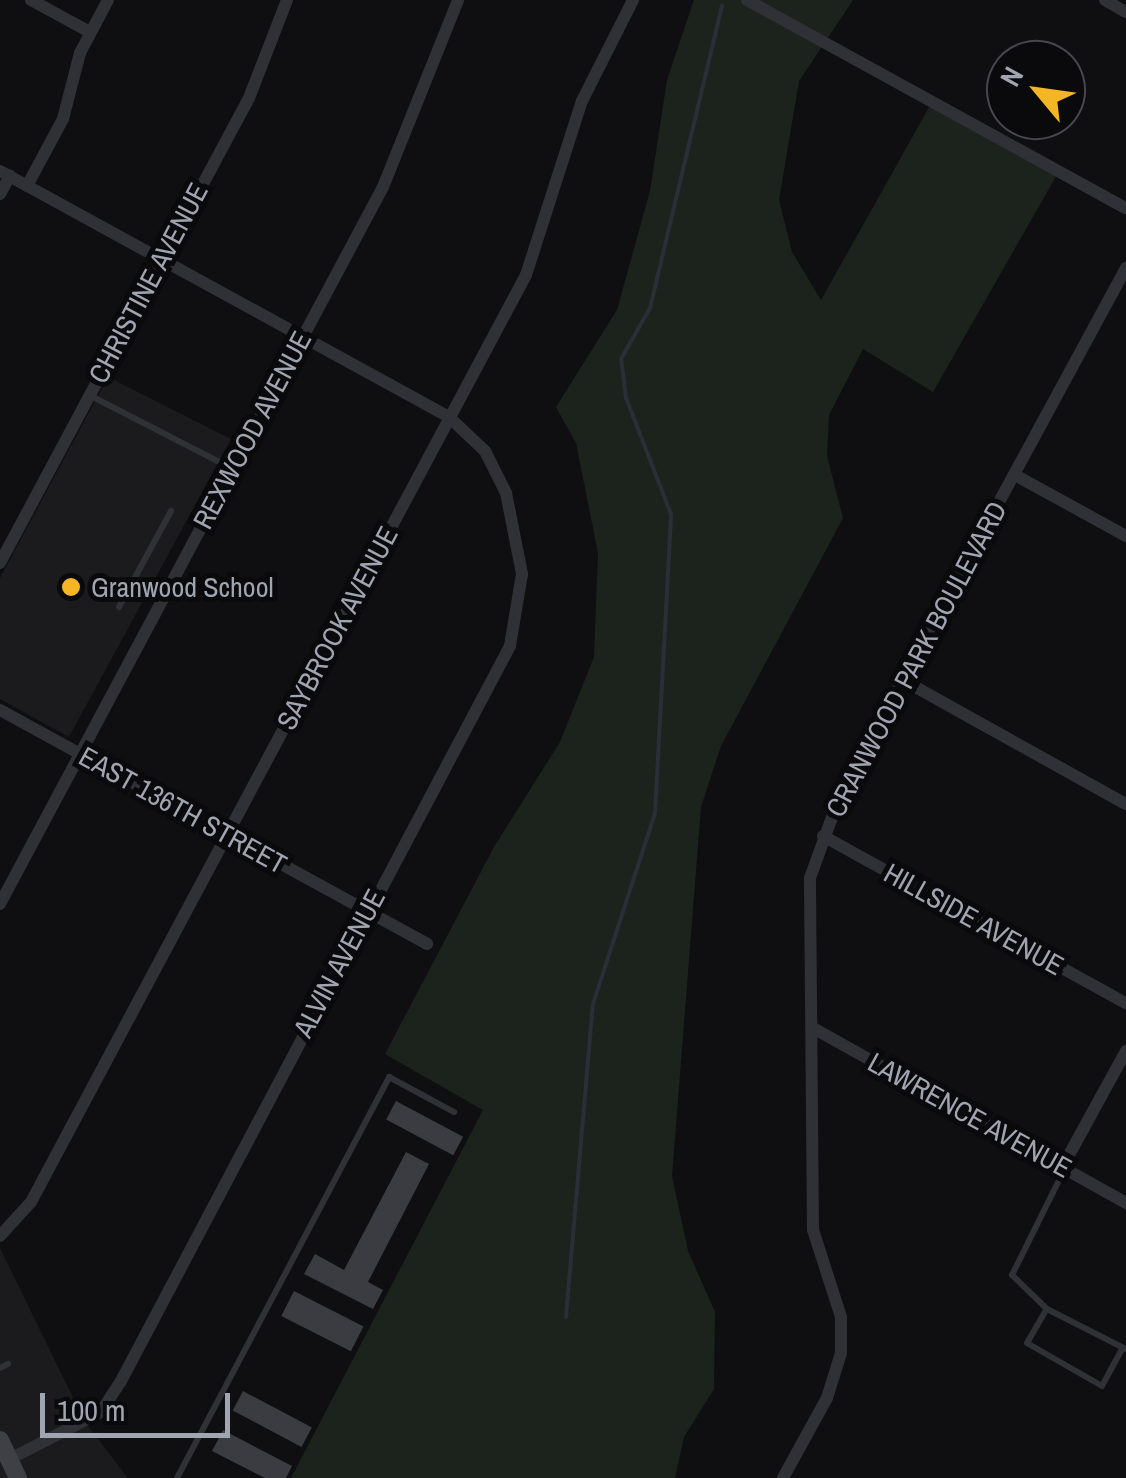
<!DOCTYPE html>
<style>
body{margin:0}
#map{position:relative;width:1126px;height:1478px;overflow:hidden;background:#0f0f11;font-family:"Archivo Narrow",sans-serif}
div>[style]{position:absolute}
[style*='--x']{left:calc(var(--x)*1px);top:calc(var(--y)*1px);width:calc(var(--w)*1px);rotate:calc(var(--a)*1deg)}
.built>*{inset:0;background:#1b1b1e}
.green>*{inset:0;background:#1c231d}
.stream>*{height:4px;margin:-2px;padding:0 2px;transform-origin:2px;border-radius:2px;background:#282f36}
.building>*{inset:0;background:#3b3c41;transform-origin:0 0}
.lane>*{height:6px;margin:-3px;padding:0 3px;transform-origin:3px;border-radius:3px;background:#303136}
.street>*{height:12px;margin:-6px;padding:0 6px;transform-origin:6px;border-radius:6px;background:#303136}
.secondary>*{height:18px;margin:-9px;padding:0 9px;transform-origin:9px;border-radius:9px;background:#3e4046}
.dots>*{width:28px;height:28px;translate:-50% -50%;box-sizing:border-box;border:5px solid #0a0a0c;border-radius:50%}
span{translate:-50% -50%;white-space:nowrap;text-align:center;line-height:1.15;-webkit-text-stroke:10px #0a0a0c;paint-order:stroke}
.street-label{font-size:28px;color:#a0a5b2}
.poi-label{font-size:28px;color:#a0a5b2}
.left{translate:0 -50%;text-align:left}
.north{position:absolute;left:986px;top:40px;width:100px;height:100px;box-sizing:border-box;background:#0a0a0c;border:2px solid #46484e;border-radius:50%;rotate:299deg;font-size:28px;font-weight:700;line-height:40px;text-align:center;color:#a0a5b2}
.north::after{content:'';display:block;margin:auto;width:35px;height:45px;background:#f5b623;clip-path:polygon(50% 0,100% 100%,50% 72%,0 100%)}
.scale{position:absolute;left:40px;top:1393px;width:190px;height:45px;box-sizing:border-box;border:5px solid #a0a5b2;border-top:0;padding-left:12px;font-size:30px;line-height:35px;white-space:nowrap;color:#a0a5b2;-webkit-text-stroke:8px #0a0a0c;paint-order:stroke}
</style>
<div id="map">
<div class="built">
<div style="clip-path:polygon(108px 377px,231px 439px,69px 737px,0 699px,0 578px)"></div>
<div style="clip-path:polygon(0 1248px,85px 1422px,128px 1478px,0 1478px)"></div>
</div>
<div class="green">
<div style="clip-path:polygon(694px 0,853px 0,799px 81px,779px 200px,792px 252px,821px 300px,932px 102px,1059px 171px,933px 392px,863px 349px,829px 415px,827px 456px,843px 518px,721px 746px,701px 807px,672px 1176px,688px 1251px,715px 1312px,714px 1389px,684px 1437px,675px 1478px,291px 1478px,483px 1110px,385px 1054px,494px 847px,560px 742px,594px 657px,598px 553px,576px 443px,556px 407px,617px 310px,650px 191px,667px 80px)"></div>
</div>
<div class="stream">
<div style="--x:566;--y:1317;--w:314;--a:-85.1"></div>
<div style="--x:593;--y:1004;--w:201;--a:-72"></div>
<div style="--x:655;--y:813;--w:299;--a:-86.9"></div>
<div style="--x:671;--y:514;--w:124;--a:-111.2"></div>
<div style="--x:626;--y:398;--w:39;--a:-97"></div>
<div style="--x:621;--y:359;--w:59;--a:-60.4"></div>
<div style="--x:650;--y:308;--w:311;--a:-76.6"></div>
</div>
<div class="building">
<div style="left:396px;top:1101px;width:76px;height:21px;rotate:28deg"></div>
<div style="clip-path:polygon(406px 1152px,429px 1164px,368px 1282px,383px 1290px,373px 1309px,304px 1274px,315px 1254px,344px 1270px)"></div>
<div style="left:294px;top:1291px;width:78px;height:28px;rotate:27deg"></div>
<div style="left:243px;top:1391px;width:78px;height:22px;rotate:28deg"></div>
<div style="clip-path:polygon(223px 1430px,292px 1466px,286px 1478px,265px 1478px,212px 1451px)"></div>
</div>
<div class="lane">
<div style="--x:89;--y:395;--w:160;--a:27.2"></div>
<div style="--x:162;--y:597;--w:33;--a:-151"></div>
<div style="--x:133;--y:581;--w:80;--a:-61.5"></div>
<div style="--x:119;--y:607;--w:30;--a:-62"></div>
<div style="--x:1047;--y:1309;--w:49;--a:-135.8"></div>
<div style="--x:1012;--y:1275;--w:119;--a:-63.6"></div>
<div style="--x:1122;--y:1349;--w:42;--a:118.4"></div>
<div style="--x:1102;--y:1386;--w:86;--a:-150.2"></div>
<div style="--x:1027;--y:1343;--w:39;--a:-60"></div>
<div style="--x:1047;--y:1309;--w:89;--a:26.9"></div>
<div style="--x:0;--y:1368;--w:9;--a:-27"></div>
<div style="--x:177;--y:1478;--w:454;--a:-62.1"></div>
<div style="--x:389;--y:1077;--w:74;--a:28.3"></div>
</div>
<div class="street">
<div style="--x:31;--y:0;--w:67;--a:28.5"></div>
<div style="--x:747;--y:0;--w:432;--a:28.8"></div>
<div style="--x:1105;--y:0;--w:24;--a:30"></div>
<div style="--x:0;--y:171;--w:512;--a:28.72"></div>
<div style="--x:449;--y:417;--w:50;--a:43.4"></div>
<div style="--x:485;--y:451;--w:47;--a:63.4"></div>
<div style="--x:506;--y:493;--w:83;--a:78.8"></div>
<div style="--x:522;--y:574;--w:73;--a:99.5"></div>
<div style="--x:510;--y:646;--w:832;--a:117.89"></div>
<div style="--x:121;--y:1381;--w:37;--a:123"></div>
<div style="--x:101;--y:1412;--w:102;--a:152.7"></div>
<div style="--x:27;--y:186;--w:76;--a:-61.8"></div>
<div style="--x:63;--y:119;--w:68;--a:-75.6"></div>
<div style="--x:80;--y:53;--w:60;--a:-62.2"></div>
<div style="--x:0;--y:194;--w:21;--a:-61"></div>
<div style="--x:1015;--y:475;--w:127;--a:28.8"></div>
<div style="--x:0;--y:563;--w:527;--a:-61.83"></div>
<div style="--x:249;--y:98;--w:105;--a:-68.8"></div>
<div style="--x:901;--y:679;--w:257;--a:29.1"></div>
<div style="--x:0;--y:710;--w:487;--a:28.7"></div>
<div style="--x:823;--y:836;--w:346;--a:28.9"></div>
<div style="--x:0;--y:904;--w:813;--a:-61.89"></div>
<div style="--x:383;--y:187;--w:201;--a:-68.1"></div>
<div style="--x:813;--y:1028;--w:359;--a:29.2"></div>
<div style="--x:1063;--y:1166;--w:131;--a:-61.3"></div>
<div style="--x:0;--y:1236;--w:46;--a:-47.6"></div>
<div style="--x:31;--y:1202;--w:1051;--a:-61.9"></div>
<div style="--x:526;--y:275;--w:183;--a:-72.2"></div>
<div style="--x:582;--y:101;--w:113;--a:-63.2"></div>
<div style="--x:783;--y:1478;--w:91;--a:-61.2"></div>
<div style="--x:827;--y:1398;--w:47;--a:-72.7"></div>
<div style="--x:841;--y:1353;--w:36;--a:-90"></div>
<div style="--x:841;--y:1317;--w:91;--a:-107.8"></div>
<div style="--x:813;--y:1230;--w:352;--a:-90.5"></div>
<div style="--x:810;--y:878;--w:88;--a:-70.1"></div>
<div style="--x:840;--y:795;--w:600;--a:-61.51"></div>
</div>
<div class="secondary">
<div style="--x:0;--y:1440;--w:42;--a:64.7"></div>
</div>
<div class="dots">
<div style="left:71px;top:587px;background:#f5b623"></div>
</div>
<div class="street-label">
<span style="left:148px;top:283px;rotate:-62deg">CHRISTINE AVENUE</span>
<span style="left:252px;top:430px;rotate:-62deg">REXWOOD AVENUE</span>
<span style="left:337px;top:628px;rotate:-62deg">SAYBROOK AVENUE</span>
<span style="left:916px;top:659px;rotate:-62deg">CRANWOOD PARK BOULEVARD</span>
<span style="left:183px;top:810px;rotate:29deg">EAST 136TH STREET</span>
<span style="left:974px;top:919px;rotate:29deg">HILLSIDE AVENUE</span>
<span style="left:339px;top:963px;rotate:-62deg">ALVIN AVENUE</span>
<span style="left:970px;top:1115px;rotate:29deg">LAWRENCE AVENUE</span>
</div>
<div class="poi-label">
<span class="left" style="left:91px;top:587px">Granwood School</span>
</div>
<div class="north">N</div>
<div class="scale">100 m</div>
</div>
